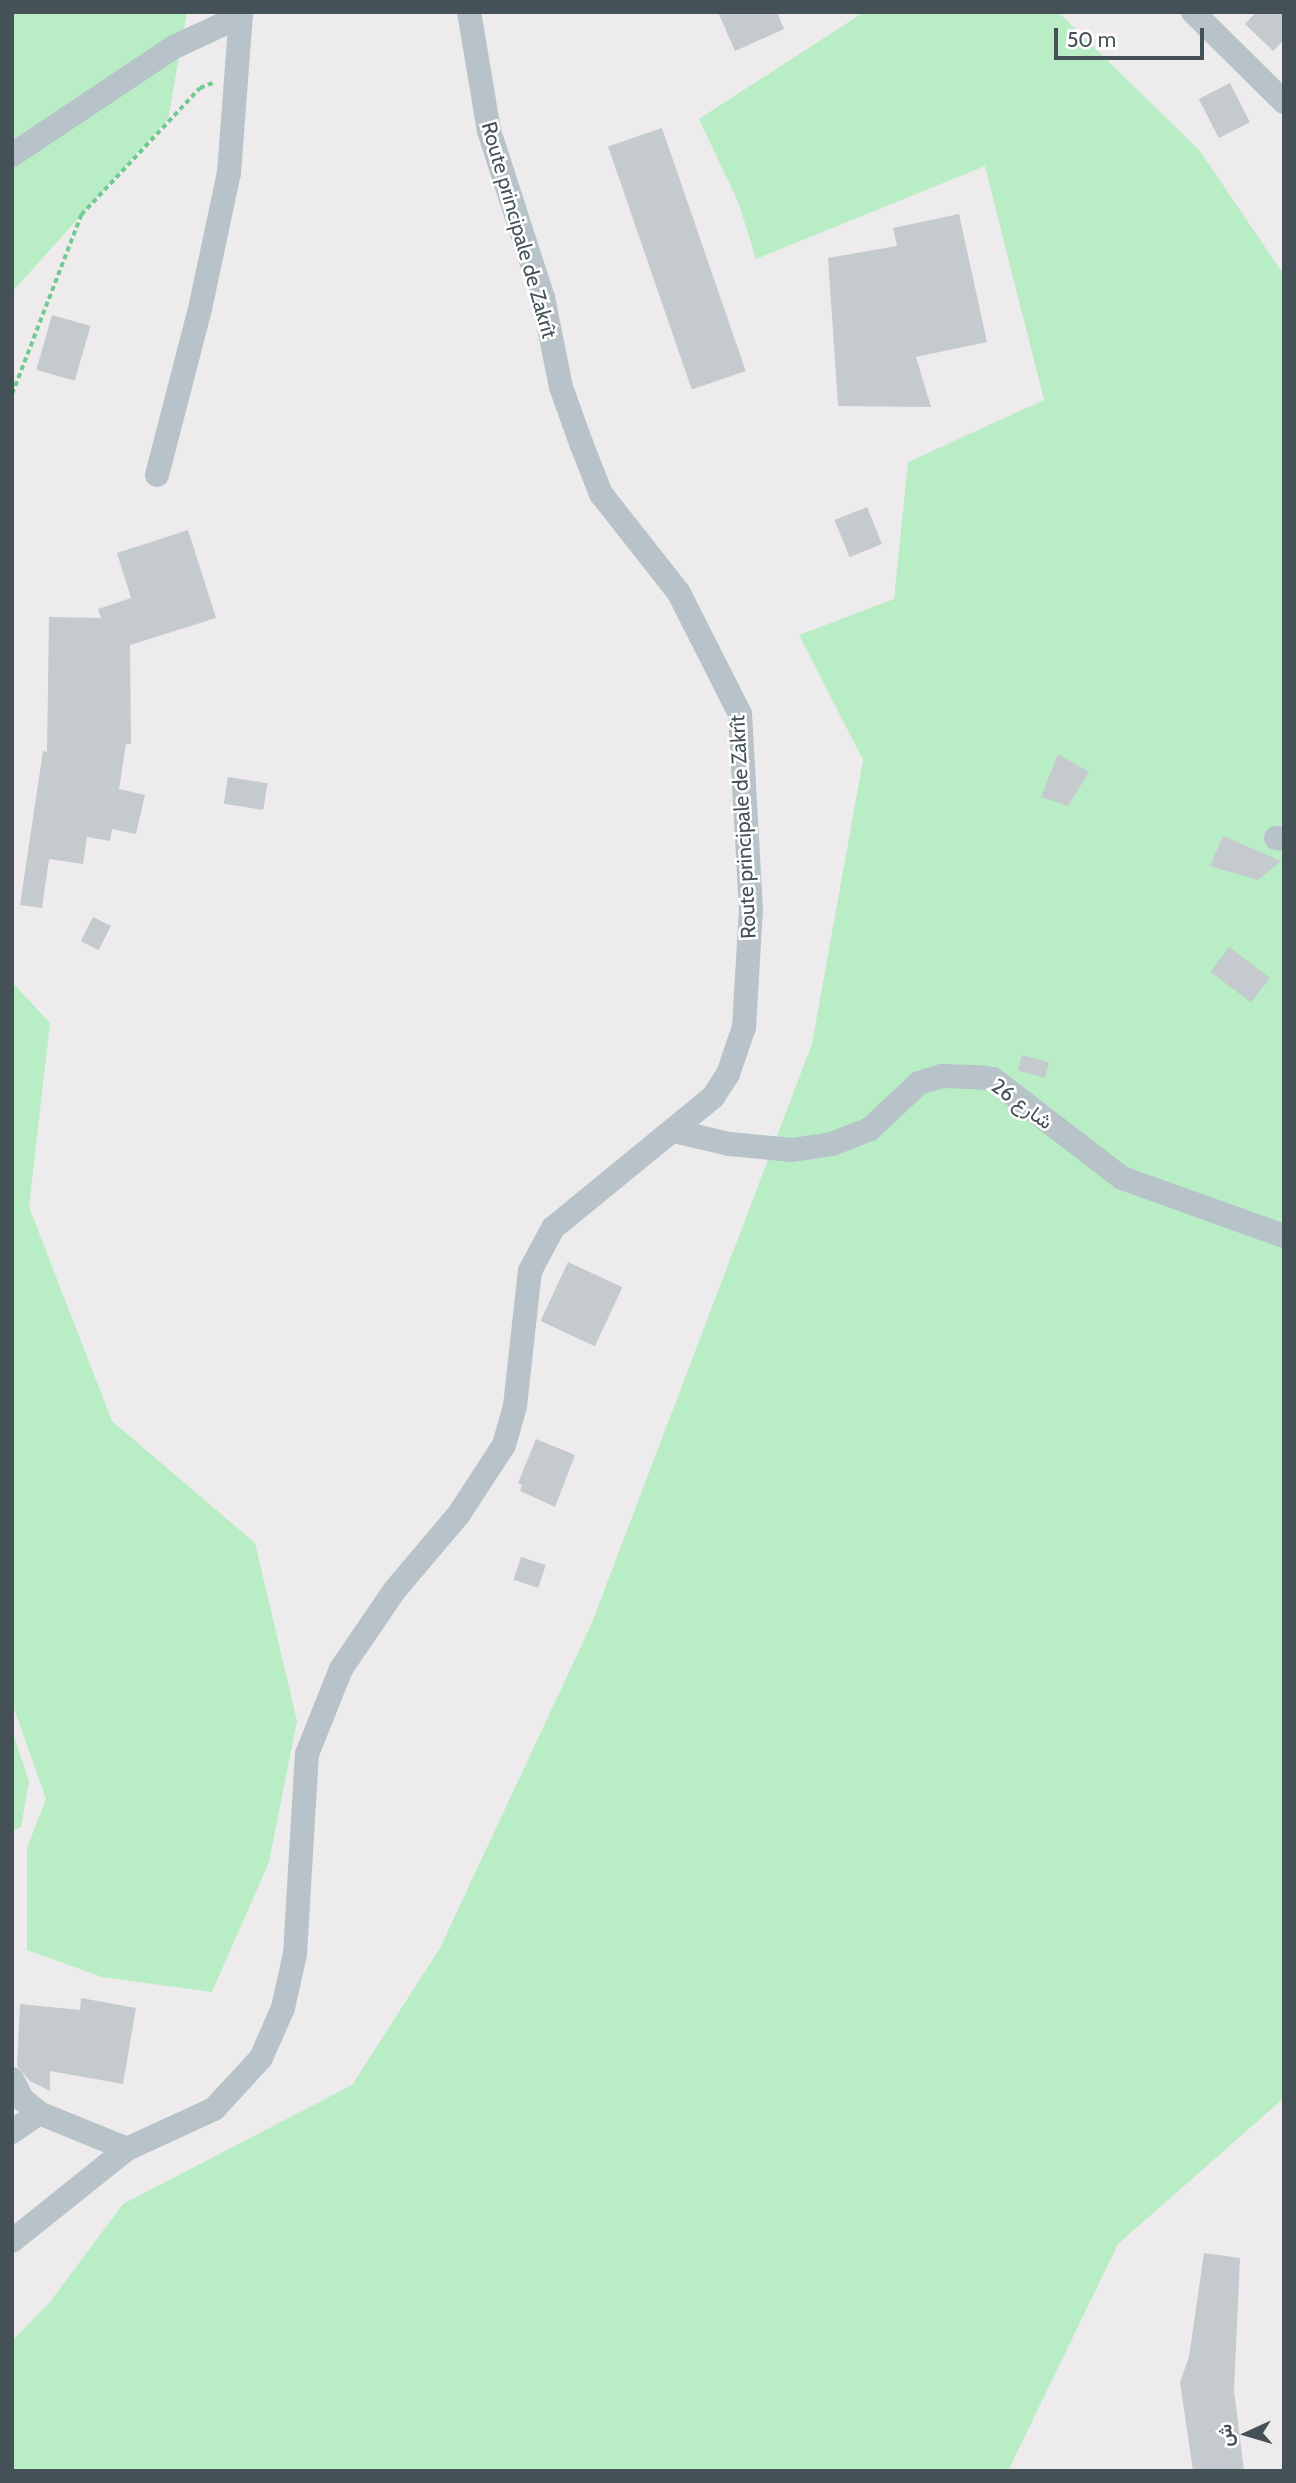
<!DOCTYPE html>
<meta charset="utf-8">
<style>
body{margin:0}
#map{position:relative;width:1296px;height:2483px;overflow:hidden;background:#eeebec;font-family:Cabin,Vazirmatn,sans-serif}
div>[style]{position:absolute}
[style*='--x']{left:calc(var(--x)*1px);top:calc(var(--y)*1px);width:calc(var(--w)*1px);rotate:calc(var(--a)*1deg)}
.green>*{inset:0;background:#b9edc5}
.building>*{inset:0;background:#c5cacf;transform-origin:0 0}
.path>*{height:3.5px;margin-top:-1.75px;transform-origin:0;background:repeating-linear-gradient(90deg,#71ca91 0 5px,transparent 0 8.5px)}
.minor>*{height:24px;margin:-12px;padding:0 12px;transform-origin:12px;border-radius:12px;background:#b7c3c8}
span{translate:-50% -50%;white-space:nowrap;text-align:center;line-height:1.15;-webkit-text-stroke:5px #fff;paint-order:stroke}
.street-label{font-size:21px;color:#445258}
.frame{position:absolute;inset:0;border:14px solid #445258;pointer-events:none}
.north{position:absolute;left:1212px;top:2399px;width:70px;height:70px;-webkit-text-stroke:5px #fff;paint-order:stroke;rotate:266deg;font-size:19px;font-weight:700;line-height:28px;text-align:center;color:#445258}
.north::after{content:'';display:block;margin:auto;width:24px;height:32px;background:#445258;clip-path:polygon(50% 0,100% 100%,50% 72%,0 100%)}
.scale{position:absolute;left:1054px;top:28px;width:150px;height:32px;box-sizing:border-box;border:4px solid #445258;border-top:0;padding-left:9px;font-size:21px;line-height:24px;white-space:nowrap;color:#445258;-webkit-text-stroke:5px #fff;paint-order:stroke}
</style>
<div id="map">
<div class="green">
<div style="clip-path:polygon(12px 12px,187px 12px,168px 119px,12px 292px)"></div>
<div style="clip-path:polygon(864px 12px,1058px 12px,1200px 151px,1284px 275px,1284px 2098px,1118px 2244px,1008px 2471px,12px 2471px,12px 2341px,50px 2302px,123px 2204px,352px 2085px,440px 1948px,591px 1625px,812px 1044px,863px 760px,799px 635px,894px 599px,908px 462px,1044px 400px,985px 166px,756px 259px,739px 204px,699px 119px)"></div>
<div style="clip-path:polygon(12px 982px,50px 1023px,29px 1207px,112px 1421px,255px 1543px,297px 1721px,269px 1862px,212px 1992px,102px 1977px,27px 1950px,27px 1848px,46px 1799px,12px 1703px)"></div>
<div style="clip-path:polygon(12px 1730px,29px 1781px,21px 1827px,12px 1831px)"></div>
</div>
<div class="building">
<div style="clip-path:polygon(718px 12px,777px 12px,784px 29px,735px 51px)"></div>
<div style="clip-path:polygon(1256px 12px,1284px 12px,1284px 40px,1273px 51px,1245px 24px)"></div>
<div style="left:1230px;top:83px;width:44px;height:35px;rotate:63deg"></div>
<div style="left:662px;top:128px;width:257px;height:57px;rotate:71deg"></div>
<div style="clip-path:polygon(959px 214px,987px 342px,916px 357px,931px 407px,838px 406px,828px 258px,897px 246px,893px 228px)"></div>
<div style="left:52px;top:315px;width:40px;height:57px;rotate:16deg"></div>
<div style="left:867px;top:507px;width:40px;height:35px;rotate:68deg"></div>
<div style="clip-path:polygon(188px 530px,216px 618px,130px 645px,131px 744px,126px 744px,119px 789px,145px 795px,136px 834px,112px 829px,110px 841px,87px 837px,83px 864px,49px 859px,42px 908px,20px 905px,43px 751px,47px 752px,49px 617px,101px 618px,98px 609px,131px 598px,117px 553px)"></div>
<div style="clip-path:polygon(1058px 754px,1089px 772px,1068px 806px,1041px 797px)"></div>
<div style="left:228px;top:777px;width:40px;height:27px;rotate:9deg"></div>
<div style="clip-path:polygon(1223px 836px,1281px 861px,1258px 880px,1210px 866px)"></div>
<div style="left:93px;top:917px;width:20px;height:27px;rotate:27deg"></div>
<div style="left:1229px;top:947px;width:51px;height:31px;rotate:37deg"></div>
<div style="left:1022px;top:1055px;width:28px;height:16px;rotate:15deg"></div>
<div style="left:568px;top:1262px;width:60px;height:65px;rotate:25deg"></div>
<div style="clip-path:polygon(536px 1439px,575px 1455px,555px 1507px,520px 1491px,522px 1485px,518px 1483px)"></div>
<div style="left:521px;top:1557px;width:26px;height:24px;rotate:18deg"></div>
<div style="clip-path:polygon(81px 1998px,136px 2008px,123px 2084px,50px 2071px,50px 2091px,30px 2081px,17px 2066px,20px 2004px,80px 2010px)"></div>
<div style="clip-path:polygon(1204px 2253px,1240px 2258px,1234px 2390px,1244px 2471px,1193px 2471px,1180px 2382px,1189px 2357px)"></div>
</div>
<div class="path">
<div style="--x:12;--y:394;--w:192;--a:-68.9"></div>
<div style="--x:81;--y:215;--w:174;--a:-46.9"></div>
<div style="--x:200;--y:88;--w:14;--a:-21"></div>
</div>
<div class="minor">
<div style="--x:1193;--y:12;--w:128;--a:44.7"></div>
<div style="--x:12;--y:155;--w:195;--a:-33.7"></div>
<div style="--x:174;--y:47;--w:74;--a:-24.8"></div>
<div style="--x:157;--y:475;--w:171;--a:-75.5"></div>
<div style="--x:200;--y:309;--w:139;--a:-78"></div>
<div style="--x:229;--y:173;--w:161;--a:-85.7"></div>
<div style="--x:1276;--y:838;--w:8;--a:7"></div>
<div style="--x:674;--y:1131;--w:57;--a:13.3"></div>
<div style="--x:729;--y:1144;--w:63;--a:5.4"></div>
<div style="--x:792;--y:1150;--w:40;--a:-8.5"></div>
<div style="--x:832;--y:1144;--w:41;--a:-21.5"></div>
<div style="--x:870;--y:1129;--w:67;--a:-43.2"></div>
<div style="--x:919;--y:1083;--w:24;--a:-17"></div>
<div style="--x:942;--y:1076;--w:36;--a:2"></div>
<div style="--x:978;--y:1077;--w:15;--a:8"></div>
<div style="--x:993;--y:1079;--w:163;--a:37.5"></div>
<div style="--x:1122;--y:1178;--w:172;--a:19.7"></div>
<div style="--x:12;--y:2079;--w:22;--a:63"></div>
<div style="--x:22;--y:2099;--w:22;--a:39"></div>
<div style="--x:39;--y:2113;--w:95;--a:22.2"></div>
<div style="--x:12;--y:2132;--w:33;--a:-35"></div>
<div style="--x:12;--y:2241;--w:147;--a:-38.7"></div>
<div style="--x:127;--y:2149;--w:96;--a:-24.7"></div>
<div style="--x:214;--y:2109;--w:69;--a:-47.3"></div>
<div style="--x:261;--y:2058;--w:55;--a:-66.3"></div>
<div style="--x:283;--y:2008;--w:55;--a:-77.5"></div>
<div style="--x:295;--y:1954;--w:200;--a:-86.6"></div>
<div style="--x:307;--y:1754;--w:92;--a:-68.2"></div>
<div style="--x:341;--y:1669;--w:94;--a:-55.8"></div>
<div style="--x:394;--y:1591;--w:101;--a:-49.8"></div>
<div style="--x:459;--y:1514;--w:82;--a:-56.9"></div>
<div style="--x:504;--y:1445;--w:41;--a:-74.2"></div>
<div style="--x:515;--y:1406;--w:136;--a:-83.7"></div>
<div style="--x:530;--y:1271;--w:49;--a:-61.9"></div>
<div style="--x:553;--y:1228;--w:207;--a:-39.3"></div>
<div style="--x:713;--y:1097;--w:27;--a:-57"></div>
<div style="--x:728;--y:1074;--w:50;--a:-71.2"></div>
<div style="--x:744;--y:1027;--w:117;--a:-86.6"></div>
<div style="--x:751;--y:910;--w:196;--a:-93.2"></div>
<div style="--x:740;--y:714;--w:136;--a:-116.8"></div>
<div style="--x:679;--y:593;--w:126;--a:-128.2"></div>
<div style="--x:601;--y:494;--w:55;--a:-111.4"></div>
<div style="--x:581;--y:443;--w:59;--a:-109.7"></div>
<div style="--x:561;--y:387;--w:91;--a:-101.4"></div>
<div style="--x:543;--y:298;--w:176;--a:-107.9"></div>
<div style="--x:489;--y:131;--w:121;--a:-99.5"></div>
</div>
<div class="street-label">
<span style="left:519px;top:230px;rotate:74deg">Route principale de Zakrît</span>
<span style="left:743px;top:827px;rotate:-93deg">Route principale de Zakrît</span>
<span style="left:1022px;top:1104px;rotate:36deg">شارع 26</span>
</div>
<div class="frame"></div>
<div class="north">ش</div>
<div class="scale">50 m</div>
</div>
